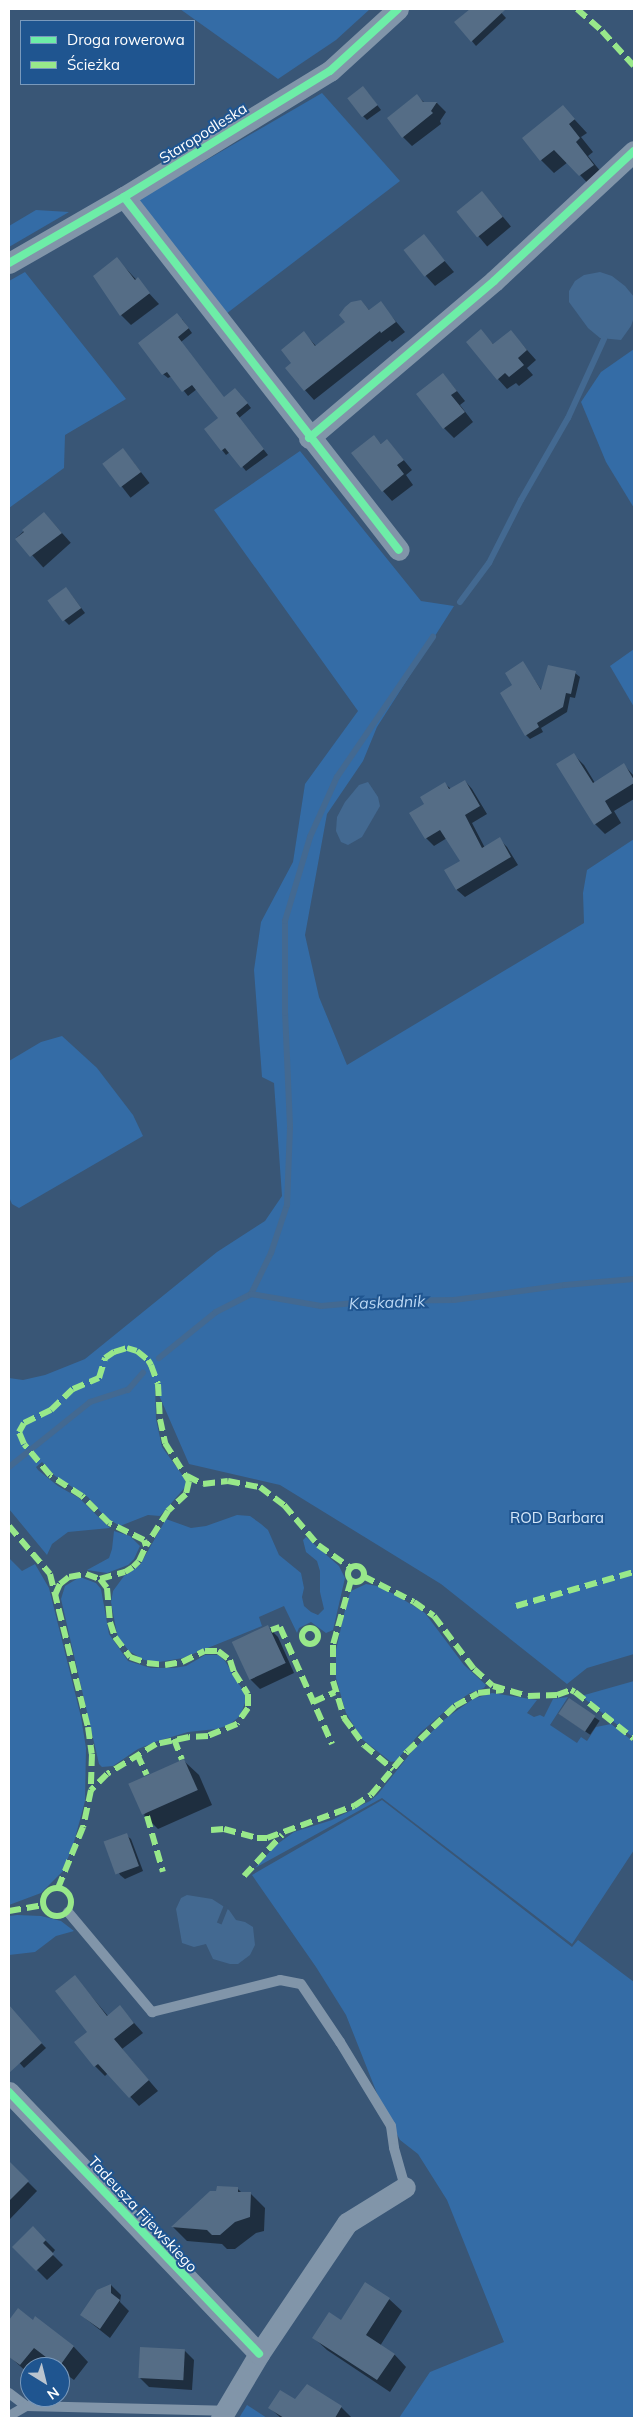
<!DOCTYPE html>
<meta charset="utf-8">
<style>
body{margin:0}
#map{position:relative;width:643px;height:2427px;overflow:hidden;background:#395676;font-family:Mulish,sans-serif}
div>[style]{position:absolute}
[style*='--x']{left:calc(var(--x)*1px);top:calc(var(--y)*1px);width:calc(var(--w)*1px);rotate:calc(var(--a)*1deg)}
.green>*{inset:0;background:#346ca6}
.water>*{inset:0;background:#436991}
.pier>*{inset:0;background:#395676;transform-origin:0 0}
.shadow>*{inset:0;background:#0007;transform-origin:0 0}
.stream>*{height:6px;margin:-3px;padding:0 3px;transform-origin:3px;border-radius:3px;background:#436991}
.building>*{inset:0;background:#556d86;transform-origin:0 0}
.service>*{height:10px;margin:-5px;padding:0 5px;transform-origin:5px;border-radius:5px;background:#8195a9}
.minor>*{height:21px;margin:-10.5px;padding:0 10.5px;transform-origin:10.5px;border-radius:10.5px;background:#8195a9}
.quiet>*{height:6px;margin-top:-3px;transform-origin:0;background:repeating-linear-gradient(90deg,#98e88a 0 12px,transparent 0 18px)}
.quiet>.ring{margin:-3px;padding:0;box-sizing:content-box;background:none;border:6px solid #98e88a;border-radius:50%}
.cycleway>*{height:8px;margin:-4px;padding:0 4px;transform-origin:4px;border-radius:4px;background:#6deda7}
span{translate:-50% -50%;white-space:nowrap;text-align:center;line-height:1.15;-webkit-text-stroke:4px #1f5590;paint-order:stroke}
.street-label{font-size:15px;color:#fff}
.park-label{font-size:15px;color:#d5e7f9}
.water-label{font-size:16px;color:#bcd8f4;font-style:italic}
.frame{position:absolute;inset:0;border:10px solid #fff;pointer-events:none}
.legend{position:absolute;left:20px;top:20px;width:175px;height:65px;box-sizing:border-box;background:#1f5590;border:1px solid #7999bc;margin:0;padding:6px 9px;list-style:none;font-size:15px;color:#fff}
.legend li{display:flex;align-items:center;gap:10px;height:25px}
.legend b{width:25px;border:1px solid #7999bc}
.north{position:absolute;left:20px;top:2357px;width:50px;height:50px;box-sizing:border-box;background:#1f5590;border:1px solid #7999bc;border-radius:50%;rotate:144deg;font-size:14px;font-weight:700;line-height:20px;text-align:center;color:#fff}
.north::after{content:'';display:block;margin:auto;width:18px;height:22px;background:#bac4cf;clip-path:polygon(50% 0,100% 100%,50% 72%,0 100%)}
</style>
<div id="map">
<div class="green">
<div style="clip-path:polygon(180px 9px,370px 9px,336px 40px,278px 79px)"></div>
<div style="clip-path:polygon(322px 93px,400px 181px,222px 317px,136px 201px)"></div>
<div style="clip-path:polygon(36px 210px,69px 212px,9px 247px,9px 226px)"></div>
<div style="clip-path:polygon(25px 272px,126px 399px,65px 435px,64px 468px,9px 508px,9px 281px)"></div>
<div style="clip-path:polygon(634px 349px,634px 508px,606px 462px,581px 402px,601px 372px)"></div>
<div style="clip-path:polygon(300px 451px,421px 601px,454px 606px,377px 727px,363px 761px,327px 814px,305px 935px,319px 997px,347px 1065px,584px 923px,583px 893px,587px 870px,634px 839px,634px 1654px,587px 1668px,567px 1684px,441px 1584px,280px 1485px,189px 1464px,155px 1386px,156px 1419px,162px 1447px,183px 1476px,187px 1485px,160px 1516px,148px 1515px,120px 1526px,105px 1517px,88px 1497px,55px 1476px,42px 1462px,36px 1467px,38px 1470px,58px 1486px,79px 1498px,110px 1528px,68px 1532px,52px 1544px,47px 1555px,9px 1509px,9px 1378px,23px 1380px,45px 1375px,85px 1359px,217px 1252px,265px 1221px,282px 1196px,274px 1083px,262px 1077px,254px 970px,261px 922px,293px 862px,305px 784px,358px 711px,214px 510px)"></div>
<div style="clip-path:polygon(634px 649px,634px 707px,610px 666px)"></div>
<div style="clip-path:polygon(62px 1036px,97px 1068px,133px 1115px,143px 1136px,19px 1208px,12px 1204px,9px 1197px,9px 1061px,41px 1042px)"></div>
<div style="clip-path:polygon(237px 1515px,250px 1516px,261px 1524px,268px 1530px,279px 1555px,301px 1573px,304px 1588px,302px 1597px,304px 1606px,311px 1612px,318px 1615px,324px 1609px,320px 1592px,320px 1571px,317px 1561px,306px 1552px,303px 1540px,306px 1537px,339px 1566px,345px 1578px,333px 1630px,326px 1633px,311px 1622px,299px 1628px,297px 1633px,284px 1606px,259px 1617px,262px 1626px,183px 1658px,159px 1662px,144px 1660px,129px 1651px,118px 1637px,116px 1629px,111px 1602px,113px 1591px,124px 1576px,140px 1565px,166px 1519px,191px 1528px,206px 1526px)"></div>
<div style="clip-path:polygon(114px 1531px,130px 1536px,140px 1546px,134px 1559px,128px 1565px,107px 1573px,87px 1570px,109px 1558px,112px 1549px)"></div>
<div style="clip-path:polygon(9px 1558px,22px 1571px,35px 1564px,49px 1588px,81px 1717px,86px 1748px,85px 1801px,74px 1842px,63px 1871px,41px 1893px,9px 1905px)"></div>
<div style="clip-path:polygon(80px 1577px,96px 1583px,101px 1589px,109px 1634px,128px 1661px,151px 1668px,174px 1668px,186px 1666px,205px 1655px,218px 1655px,225px 1661px,245px 1694px,245px 1703px,240px 1716px,229px 1725px,216px 1729px,188px 1732px,158px 1741px,138px 1749px,113px 1766px,102px 1767px,99px 1764px,61px 1599px,65px 1586px)"></div>
<div style="clip-path:polygon(366px 1584px,377px 1586px,396px 1595px,425px 1613px,464px 1665px,486px 1685px,484px 1688px,470px 1693px,452px 1705px,420px 1733px,396px 1761px,391px 1762px,362px 1739px,346px 1713px,336px 1678px,336px 1650px,347px 1601px,351px 1591px)"></div>
<div style="clip-path:polygon(634px 1681px,634px 1738px,581px 1696px)"></div>
<div style="clip-path:polygon(492px 1693px,537px 1700px,527px 1713px,534px 1717px,540px 1715px,544px 1717px,553px 1699px,568px 1697px,550px 1725px,577px 1743px,581px 1737px,587px 1741px,596px 1727px,611px 1724px,634px 1742px,634px 1850px,572px 1944px,382px 1798px,255px 1868px,276px 1845px,294px 1832px,332px 1820px,370px 1801px,378px 1794px,414px 1749px,445px 1719px,473px 1699px)"></div>
<div style="clip-path:polygon(382px 1800px,572px 1947px,578px 1940px,634px 1982px,634px 2418px,399px 2418px,430px 2372px,504px 2342px,447px 2200px,418px 2154px,400px 2140px,382px 2106px,346px 2015px,316px 1967px,252px 1875px)"></div>
<div style="clip-path:polygon(17px 1915px,41px 1916px,61px 1921px,74px 1931px,56px 1936px,35px 1952px,9px 1955px,9px 1916px)"></div>
<div style="clip-path:polygon(247px 2405px,267px 2418px,239px 2418px)"></div>
</div>
<div class="water">
<div style="clip-path:polygon(600px 272px,612px 276px,625px 286px,634px 297px,634px 317px,631px 326px,621px 340px,600px 338px,588px 328px,569px 302px,569px 291px,575px 281px,584px 275px)"></div>
<div style="clip-path:polygon(368px 782px,378px 797px,380px 806px,362px 837px,348px 845px,341px 842px,336px 831px,337px 817px,345px 802px,359px 785px)"></div>
<div style="clip-path:polygon(187px 1895px,212px 1899px,229px 1910px,236px 1920px,245px 1922px,253px 1927px,255px 1945px,250px 1955px,238px 1964px,230px 1964px,213px 1959px,206px 1944px,194px 1947px,182px 1943px,176px 1909px,181px 1898px)"></div>
</div>
<div class="pier">
<div style="left:224px;top:1905px;width:5px;height:19px;rotate:22deg"></div>
</div>
<div class="shadow">
<div style="clip-path:polygon(472px 9px,498px 9px,506px 18px,476px 46px,456px 22px)"></div>
<div style="clip-path:polygon(368px 93px,381px 110px,367px 120px,363px 116px)"></div>
<div style="clip-path:polygon(417px 96px,425px 103px,437px 103px,446px 112px,440px 121px,441px 124px,412px 146px,403px 137px)"></div>
<div style="clip-path:polygon(563px 107px,587px 133px,581px 137px,593px 152px,588px 156px,606px 178px,593px 189px,568px 162px,554px 173px,541px 160px)"></div>
<div style="left:482px;top:192px;width:45px;height:31px;rotate:50deg"></div>
<div style="clip-path:polygon(423px 236px,454px 272px,435px 286px,426px 276px)"></div>
<div style="clip-path:polygon(117px 259px,159px 304px,131px 325px,121px 315px)"></div>
<div style="clip-path:polygon(361px 301px,370px 311px,380px 303px,405px 332px,392px 342px,390px 340px,314px 400px,305px 390px,293px 363px,304px 333px,316px 346px,346px 322px)"></div>
<div style="clip-path:polygon(182px 319px,192px 333px,181px 342px,224px 398px,240px 394px,251px 408px,239px 418px,268px 455px,246px 471px,230px 452px,226px 455px,222px 450px,220px 418px,197px 389px,188px 396px,172px 376px,168px 378px,163px 374px)"></div>
<div style="clip-path:polygon(481px 331px,494px 345px,511px 332px,536px 360px,527px 368px,533px 375px,519px 386px,516px 383px,507px 389px,498px 379px)"></div>
<div style="clip-path:polygon(443px 374px,465px 401px,460px 405px,473px 422px,454px 438px,444px 428px)"></div>
<div style="clip-path:polygon(374px 436px,382px 445px,387px 440px,412px 470px,406px 475px,413px 485px,392px 501px,383px 491px)"></div>
<div style="left:123px;top:449px;width:43px;height:24px;rotate:52deg"></div>
<div style="left:44px;top:513px;width:40px;height:37px;rotate:48deg"></div>
<div style="clip-path:polygon(70px 593px,85px 613px,69px 625px,64px 620px)"></div>
<div style="clip-path:polygon(523px 663px,542px 691px,575px 673px,580px 677px,575px 698px,570px 697px,567px 712px,541px 728px,543px 732px,530px 739px,526px 735px,514px 685px)"></div>
<div style="clip-path:polygon(574px 755px,584px 765px,595px 783px,624px 765px,634px 776px,634px 799px,614px 811px,621px 823px,605px 834px,595px 824px)"></div>
<div style="clip-path:polygon(465px 781px,472px 789px,487px 814px,472px 823px,485px 848px,499px 839px,507px 847px,518px 865px,465px 897px,457px 890px,446px 871px,462px 861px,447px 838px,434px 846px,426px 838px,426px 804px,444px 783px,451px 789px)"></div>
<div style="clip-path:polygon(268px 1627px,278px 1637px,294px 1673px,260px 1689px,250px 1679px)"></div>
<div style="left:569px;top:1700px;width:37px;height:17px;rotate:34deg"></div>
<div style="clip-path:polygon(184px 1761px,199px 1775px,212px 1805px,158px 1829px,144px 1815px)"></div>
<div style="clip-path:polygon(126px 1835px,131px 1839px,143px 1871px,125px 1879px,120px 1875px,106px 1844px)"></div>
<div style="clip-path:polygon(75px 1977px,108px 2016px,120px 2007px,143px 2033px,122px 2049px,158px 2091px,139px 2106px,108px 2073px,105px 2076px,95px 2066px,76px 2042px,89px 2032px)"></div>
<div style="clip-path:polygon(16px 2016px,46px 2048px,24px 2068px,9px 2051px,9px 2022px)"></div>
<div style="clip-path:polygon(13px 2167px,37px 2191px,9px 2220px,9px 2172px)"></div>
<div style="clip-path:polygon(237px 2188px,242px 2193px,250px 2193px,265px 2208px,264px 2231px,256px 2233px,235px 2249px,227px 2249px,222px 2244px,187px 2241px,173px 2227px,210px 2192px)"></div>
<div style="clip-path:polygon(33px 2228px,55px 2250px,52px 2254px,63px 2265px,47px 2280px,14px 2247px)"></div>
<div style="clip-path:polygon(111px 2285px,121px 2295px,120px 2302px,129px 2311px,110px 2338px,81px 2315px,98px 2291px)"></div>
<div style="clip-path:polygon(389px 2299px,402px 2311px,380px 2346px,394px 2354px,406px 2367px,390px 2392px,327px 2350px,314px 2338px)"></div>
<div style="clip-path:polygon(18px 2310px,33px 2322px,36px 2318px,74px 2347px,88px 2362px,74px 2380px,60px 2370px,60px 2367px,49px 2361px,44px 2367px,30px 2367px,30px 2375px,9px 2356px,9px 2349px,13px 2343px,9px 2339px,9px 2322px)"></div>
<div style="clip-path:polygon(184px 2350px,194px 2360px,192px 2390px,149px 2387px,140px 2378px)"></div>
<div style="clip-path:polygon(296px 2401px,341px 2407px,351px 2417px,281px 2418px,270px 2408px)"></div>
</div>
<div class="stream">
<div style="--x:460;--y:602;--w:49;--a:-53.4"></div>
<div style="--x:489;--y:563;--w:71;--a:-63.1"></div>
<div style="--x:521;--y:500;--w:95;--a:-60.2"></div>
<div style="--x:568;--y:418;--w:87;--a:-65.5"></div>
<div style="--x:251;--y:1294;--w:46;--a:-64"></div>
<div style="--x:271;--y:1253;--w:51;--a:-71.6"></div>
<div style="--x:287;--y:1205;--w:79;--a:-87.8"></div>
<div style="--x:290;--y:1126;--w:113;--a:-92.5"></div>
<div style="--x:285;--y:1013;--w:92;--a:-90"></div>
<div style="--x:285;--y:921;--w:88;--a:-73.4"></div>
<div style="--x:310;--y:837;--w:66;--a:-65.8"></div>
<div style="--x:337;--y:777;--w:170;--a:-55.6"></div>
<div style="--x:159;--y:1358;--w:73;--a:-38.9"></div>
<div style="--x:216;--y:1312;--w:39;--a:-27"></div>
<div style="--x:251;--y:1294;--w:71;--a:9.7"></div>
<div style="--x:321;--y:1306;--w:56;--a:-5.1"></div>
<div style="--x:377;--y:1301;--w:77;--a:-0.7"></div>
<div style="--x:454;--y:1300;--w:112;--a:-7.7"></div>
<div style="--x:565;--y:1285;--w:69;--a:-5"></div>
<div style="--x:9;--y:1467;--w:104;--a:-38.7"></div>
<div style="--x:90;--y:1402;--w:40;--a:-18"></div>
<div style="--x:128;--y:1390;--w:23;--a:-49"></div>
</div>
<div class="building">
<div style="clip-path:polygon(470px 9px,506px 9px,471px 42px,454px 22px)"></div>
<div style="left:363px;top:86px;width:24px;height:20px;rotate:52deg"></div>
<div style="clip-path:polygon(417px 94px,423px 102px,437px 102px,431px 111px,433px 113px,402px 138px,387px 118px)"></div>
<div style="clip-path:polygon(563px 105px,575px 119px,569px 124px,580px 138px,576px 142px,594px 165px,579px 176px,554px 150px,540px 161px,522px 138px)"></div>
<div style="left:482px;top:191px;width:33px;height:33px;rotate:51deg"></div>
<div style="left:424px;top:234px;width:34px;height:26px;rotate:52deg"></div>
<div style="clip-path:polygon(117px 257px,135px 280px,138px 277px,150px 293px,120px 316px,93px 276px)"></div>
<div style="clip-path:polygon(361px 300px,369px 310px,381px 301px,396px 322px,381px 333px,380px 331px,304px 391px,285px 368px,291px 363px,281px 350px,304px 331px,315px 346px,345px 322px,339px 315px,345px 307px,351px 302px)"></div>
<div style="clip-path:polygon(177px 313px,189px 328px,178px 337px,224px 397px,235px 388px,248px 403px,236px 413px,264px 449px,241px 468px,225px 448px,221px 451px,204px 429px,218px 418px,192px 385px,182px 392px,167px 372px,162px 375px,138px 343px)"></div>
<div style="clip-path:polygon(481px 329px,493px 344px,511px 330px,527px 350px,518px 358px,524px 365px,509px 377px,505px 373px,497px 380px,466px 342px)"></div>
<div style="clip-path:polygon(443px 373px,457px 391px,451px 395px,465px 412px,443px 429px,416px 394px)"></div>
<div style="clip-path:polygon(374px 435px,381px 444px,387px 439px,404px 460px,397px 465px,404px 474px,382px 492px,351px 453px)"></div>
<div style="left:123px;top:448px;width:30px;height:26px;rotate:53deg"></div>
<div style="clip-path:polygon(44px 512px,62px 533px,30px 557px,15px 539px,24px 532px,22px 530px)"></div>
<div style="left:66px;top:587px;width:26px;height:23px;rotate:54deg"></div>
<div style="clip-path:polygon(523px 661px,541px 690px,548px 665px,576px 671px,571px 694px,566px 693px,563px 707px,537px 723px,539px 727px,525px 736px,500px 693px,512px 685px,505px 673px)"></div>
<div style="clip-path:polygon(574px 753px,593px 783px,624px 763px,634px 780px,634px 783px,605px 801px,612px 813px,594px 825px,556px 764px)"></div>
<div style="clip-path:polygon(465px 780px,480px 806px,465px 815px,482px 848px,500px 837px,511px 857px,456px 890px,444px 870px,460px 861px,440px 830px,425px 839px,409px 813px,424px 804px,420px 797px,445px 782px,449px 789px)"></div>
<div style="left:268px;top:1625px;width:42px;height:40px;rotate:65deg"></div>
<div style="left:569px;top:1698px;width:32px;height:19px;rotate:34deg"></div>
<div style="left:184px;top:1759px;width:34px;height:61px;rotate:66deg"></div>
<div style="left:127px;top:1833px;width:35px;height:25px;rotate:70deg"></div>
<div style="clip-path:polygon(75px 1975px,107px 2016px,120px 2005px,134px 2023px,114px 2039px,149px 2080px,129px 2098px,98px 2064px,94px 2067px,74px 2042px,87px 2032px,55px 1991px)"></div>
<div style="clip-path:polygon(9px 2005px,42px 2043px,9px 2073px)"></div>
<div style="clip-path:polygon(9px 2161px,29px 2181px,9px 2201px)"></div>
<div style="clip-path:polygon(217px 2186px,238px 2187px,238px 2192px,251px 2192px,250px 2217px,235px 2222px,220px 2235px,212px 2235px,207px 2230px,171px 2227px,210px 2191px,216px 2191px)"></div>
<div style="clip-path:polygon(33px 2226px,46px 2240px,43px 2243px,54px 2254px,36px 2271px,12px 2247px)"></div>
<div style="clip-path:polygon(365px 2282px,390px 2298px,366px 2335px,395px 2354px,377px 2380px,312px 2338px,329px 2312px,341px 2320px)"></div>
<div style="clip-path:polygon(111px 2284px,111px 2293px,120px 2300px,100px 2329px,80px 2315px,97px 2290px)"></div>
<div style="clip-path:polygon(18px 2308px,33px 2320px,35px 2316px,74px 2346px,59px 2367px,34px 2348px,20px 2365px,9px 2357px,9px 2320px)"></div>
<div style="left:140px;top:2347px;width:45px;height:31px;rotate:3deg"></div>
<div style="clip-path:polygon(307px 2384px,342px 2406px,335px 2418px,284px 2418px,268px 2408px,280px 2390px,295px 2399px)"></div>
</div>
<div class="service">
<div style="--x:68;--y:1912;--w:131;--a:50"></div>
<div style="--x:152;--y:2012;--w:132;--a:-14"></div>
<div style="--x:280;--y:1980;--w:21;--a:11"></div>
<div style="--x:301;--y:1984;--w:70;--a:56.1"></div>
<div style="--x:340;--y:2042;--w:98;--a:58.7"></div>
<div style="--x:391;--y:2126;--w:22;--a:82"></div>
<div style="--x:394;--y:2148;--w:41;--a:74.2"></div>
<div style="--x:9;--y:2393;--w:21;--a:37"></div>
<div style="--x:26;--y:2406;--w:198;--a:1.4"></div>
<div style="--x:9;--y:2416;--w:20;--a:-30"></div>
</div>
<div class="minor">
<div style="--x:124;--y:197;--w:447;--a:52.1"></div>
<div style="--x:9;--y:263;--w:133;--a:-29.9"></div>
<div style="--x:124;--y:197;--w:241;--a:-31.5"></div>
<div style="--x:330;--y:71;--w:92;--a:-42.4"></div>
<div style="--x:309;--y:438;--w:243;--a:-40.3"></div>
<div style="--x:494;--y:281;--w:191;--a:-42.9"></div>
<div style="--x:9;--y:2092;--w:362;--a:46.3"></div>
<div style="--x:221;--y:2418;--w:74;--a:-59.3"></div>
<div style="--x:259;--y:2354;--w:158;--a:-56.1"></div>
<div style="--x:347;--y:2223;--w:68;--a:-31.8"></div>
</div>
<div class="quiet">
<div style="--x:577;--y:9;--w:33;--a:41"></div>
<div style="--x:602;--y:31;--w:47;--a:47.6"></div>
<div style="--x:187;--y:1476;--w:18;--a:27"></div>
<div style="--x:203;--y:1484;--w:25;--a:-7"></div>
<div style="--x:228;--y:1481;--w:33;--a:11"></div>
<div style="--x:260;--y:1487;--w:30;--a:37"></div>
<div style="--x:284;--y:1505;--w:52;--a:49.6"></div>
<div style="--x:318;--y:1545;--w:40;--a:34.9"></div>
<div style="--x:9;--y:1526;--w:63;--a:49.5"></div>
<div style="--x:50;--y:1574;--w:158;--a:76.1"></div>
<div style="--x:88;--y:1727;--w:27;--a:82"></div>
<div style="--x:92;--y:1754;--w:36;--a:92"></div>
<div style="--x:91;--y:1790;--w:38;--a:102"></div>
<div style="--x:83;--y:1827;--w:66;--a:112.3"></div>
<div class="ring" style="left:348px;top:1566px;width:10px;height:10px"></div>
<div style="--x:363;--y:1576;--w:57;--a:27"></div>
<div style="--x:414;--y:1602;--w:24;--a:35"></div>
<div style="--x:434;--y:1616;--w:66;--a:53"></div>
<div style="--x:474;--y:1669;--w:25;--a:42"></div>
<div style="--x:493;--y:1686;--w:36;--a:16"></div>
<div style="--x:528;--y:1696;--w:29;--a:-2"></div>
<div style="--x:557;--y:1695;--w:15;--a:-20"></div>
<div style="--x:571;--y:1690;--w:4;--a:27"></div>
<div style="--x:575;--y:1692;--w:75;--a:38.5"></div>
<div style="--x:100;--y:1579;--w:26;--a:-16"></div>
<div style="--x:125;--y:1572;--w:9;--a:-32"></div>
<div style="--x:133;--y:1567;--w:8;--a:-45"></div>
<div style="--x:139;--y:1561;--w:17;--a:-65"></div>
<div style="--x:146;--y:1546;--w:6;--a:-108"></div>
<div style="--x:144;--y:1540;--w:39;--a:-154"></div>
<div style="--x:109;--y:1523;--w:38;--a:-135"></div>
<div style="--x:82;--y:1496;--w:38;--a:-147"></div>
<div style="--x:50;--y:1475;--w:40;--a:-130"></div>
<div style="--x:24;--y:1444;--w:13;--a:-113"></div>
<div style="--x:19;--y:1432;--w:10;--a:-61"></div>
<div style="--x:24;--y:1423;--w:30;--a:-26"></div>
<div style="--x:51;--y:1410;--w:30;--a:-44"></div>
<div style="--x:73;--y:1389;--w:28;--a:-23"></div>
<div style="--x:99;--y:1378;--w:21;--a:-73"></div>
<div style="--x:105;--y:1358;--w:11;--a:-34"></div>
<div style="--x:114;--y:1352;--w:14;--a:-17"></div>
<div style="--x:127;--y:1348;--w:10;--a:17"></div>
<div style="--x:137;--y:1351;--w:14;--a:39"></div>
<div style="--x:148;--y:1360;--w:6;--a:59"></div>
<div style="--x:151;--y:1365;--w:20;--a:70"></div>
<div style="--x:158;--y:1384;--w:35;--a:87"></div>
<div style="--x:160;--y:1419;--w:25;--a:78"></div>
<div style="--x:165;--y:1443;--w:45;--a:57.7"></div>
<div style="--x:189;--y:1481;--w:13;--a:103"></div>
<div style="--x:186;--y:1494;--w:25;--a:137"></div>
<div style="--x:168;--y:1511;--w:41;--a:122.2"></div>
<div style="--x:351;--y:1580;--w:67;--a:105.5"></div>
<div style="--x:333;--y:1645;--w:36;--a:90"></div>
<div style="--x:333;--y:1681;--w:39;--a:73"></div>
<div style="--x:344;--y:1718;--w:15;--a:53"></div>
<div style="--x:353;--y:1730;--w:19;--a:54"></div>
<div style="--x:364;--y:1745;--w:38;--a:40"></div>
<div style="--x:55;--y:1595;--w:12;--a:-66"></div>
<div style="--x:60;--y:1584;--w:11;--a:-38"></div>
<div style="--x:69;--y:1577;--w:17;--a:-10"></div>
<div style="--x:86;--y:1574;--w:15;--a:20"></div>
<div style="--x:100;--y:1579;--w:11;--a:52"></div>
<div style="--x:107;--y:1588;--w:34;--a:85"></div>
<div style="--x:110;--y:1622;--w:16;--a:72"></div>
<div style="--x:115;--y:1637;--w:25;--a:53"></div>
<div style="--x:130;--y:1657;--w:18;--a:19"></div>
<div style="--x:147;--y:1663;--w:18;--a:6"></div>
<div style="--x:165;--y:1665;--w:17;--a:-10"></div>
<div style="--x:182;--y:1662;--w:25;--a:-26"></div>
<div style="--x:205;--y:1651;--w:13;--a:0"></div>
<div style="--x:218;--y:1651;--w:15;--a:37"></div>
<div style="--x:230;--y:1660;--w:13;--a:72"></div>
<div style="--x:234;--y:1672;--w:26;--a:58"></div>
<div style="--x:248;--y:1694;--w:14;--a:90"></div>
<div style="--x:248;--y:1708;--w:19;--a:125"></div>
<div style="--x:237;--y:1724;--w:31;--a:158"></div>
<div style="--x:208;--y:1736;--w:19;--a:177"></div>
<div style="--x:189;--y:1737;--w:34;--a:168"></div>
<div style="--x:156;--y:1744;--w:57;--a:148.5"></div>
<div style="--x:107;--y:1774;--w:23;--a:135"></div>
<div style="--x:516;--y:1606;--w:123;--a:-16.1"></div>
<div class="ring" style="left:302px;top:1628px;width:10px;height:10px"></div>
<div style="--x:271;--y:1630;--w:9;--a:-18"></div>
<div style="--x:280;--y:1627;--w:128;--a:66"></div>
<div style="--x:313;--y:1702;--w:24;--a:-24"></div>
<div style="--x:174;--y:1739;--w:22;--a:69"></div>
<div style="--x:137;--y:1754;--w:23;--a:65"></div>
<div style="--x:147;--y:1816;--w:58;--a:74.1"></div>
<div style="--x:211;--y:1830;--w:13;--a:-4"></div>
<div style="--x:224;--y:1829;--w:34;--a:15"></div>
<div style="--x:257;--y:1838;--w:10;--a:0"></div>
<div style="--x:267;--y:1838;--w:93;--a:-20.2"></div>
<div style="--x:354;--y:1806;--w:20;--a:-33"></div>
<div style="--x:371;--y:1795;--w:56;--a:-50.1"></div>
<div style="--x:407;--y:1752;--w:66;--a:-43.8"></div>
<div style="--x:455;--y:1706;--w:26;--a:-29"></div>
<div style="--x:478;--y:1693;--w:25;--a:-7"></div>
<div style="--x:244;--y:1876;--w:56;--a:-47.2"></div>
<div class="ring" style="left:43px;top:1888px;width:22px;height:22px"></div>
<div style="--x:9;--y:1911;--w:35;--a:-10"></div>
</div>
<div class="cycleway">
<div style="--x:124;--y:197;--w:447;--a:52.1"></div>
<div style="--x:9;--y:263;--w:133;--a:-29.9"></div>
<div style="--x:124;--y:197;--w:241;--a:-31.5"></div>
<div style="--x:330;--y:71;--w:92;--a:-42.4"></div>
<div style="--x:309;--y:438;--w:243;--a:-40.3"></div>
<div style="--x:494;--y:281;--w:191;--a:-42.9"></div>
<div style="--x:9;--y:2092;--w:362;--a:46.3"></div>
</div>
<div class="street-label">
<span style="left:203px;top:133px;rotate:-32deg">Staropodleska</span>
<span style="left:143px;top:2214px;rotate:47deg">Tadeusza Fijewskiego</span>
</div>
<div class="park-label">
<span style="left:557px;top:1518px">ROD Barbara</span>
</div>
<div class="water-label">
<span style="left:387px;top:1302px;rotate:-2deg">Kaskadnik</span>
</div>
<div class="frame"></div>
<ul class="legend">
<li><b style="height:6px;background:#6deda7"></b>Droga rowerowa</li>
<li><b style="height:6px;background:#98e88a"></b>Ścieżka</li>
</ul>
<div class="north">N</div>
</div>
